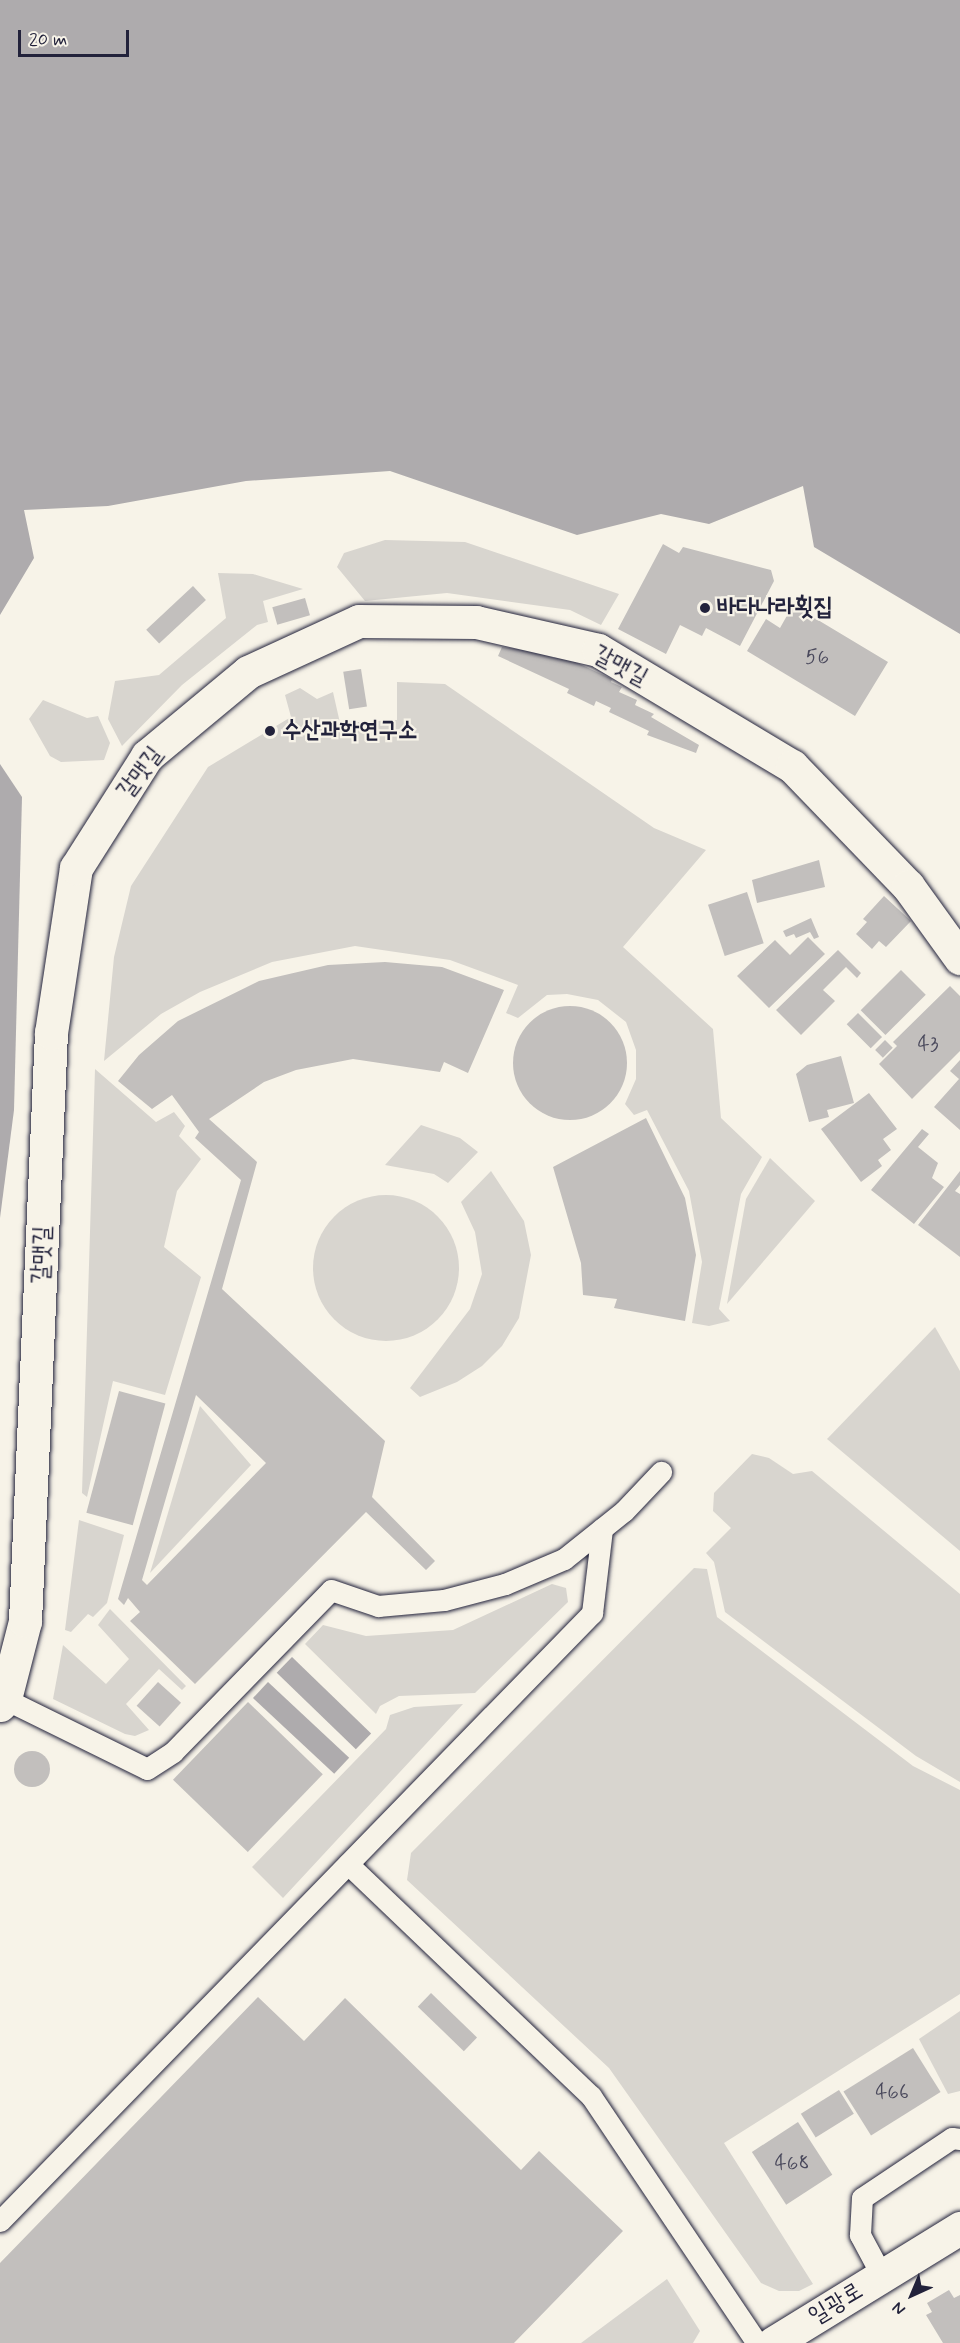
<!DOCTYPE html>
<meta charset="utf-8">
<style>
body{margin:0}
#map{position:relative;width:960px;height:2343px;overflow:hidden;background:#f7f3e8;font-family:Mynerve,"Poor Story",sans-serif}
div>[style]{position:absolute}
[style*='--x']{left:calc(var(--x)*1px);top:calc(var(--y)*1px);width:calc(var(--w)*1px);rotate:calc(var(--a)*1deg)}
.green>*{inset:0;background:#d8d5cf}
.round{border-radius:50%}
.water>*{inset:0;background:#aeabad;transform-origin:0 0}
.building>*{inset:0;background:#c2bfbd;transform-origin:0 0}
.roads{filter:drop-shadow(0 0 2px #22223b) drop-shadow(0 0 2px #22223b)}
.lane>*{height:21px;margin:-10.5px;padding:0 10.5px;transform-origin:10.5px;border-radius:10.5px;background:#f7f3e8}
.secondary>*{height:33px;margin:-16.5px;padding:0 16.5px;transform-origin:16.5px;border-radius:16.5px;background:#f7f3e8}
.dots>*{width:16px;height:16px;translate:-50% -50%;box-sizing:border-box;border:3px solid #f7f3e8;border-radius:50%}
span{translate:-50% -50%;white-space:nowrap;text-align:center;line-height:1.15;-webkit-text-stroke:4.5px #f7f3e8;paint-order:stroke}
.number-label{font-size:21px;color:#4a495c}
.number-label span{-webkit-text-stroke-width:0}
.poi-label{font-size:24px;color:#22223b;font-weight:700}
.left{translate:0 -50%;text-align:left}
.street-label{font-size:24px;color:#22223b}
.north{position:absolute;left:882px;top:2265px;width:60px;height:60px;-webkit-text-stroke:4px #f7f3e8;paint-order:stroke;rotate:224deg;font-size:16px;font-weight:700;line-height:24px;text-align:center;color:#22223b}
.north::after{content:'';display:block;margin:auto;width:21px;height:27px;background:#22223b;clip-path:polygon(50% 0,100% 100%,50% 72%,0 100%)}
.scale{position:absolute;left:18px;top:30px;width:111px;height:27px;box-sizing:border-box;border:3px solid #22223b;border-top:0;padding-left:8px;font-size:18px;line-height:21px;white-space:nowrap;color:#22223b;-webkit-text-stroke:4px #f7f3e8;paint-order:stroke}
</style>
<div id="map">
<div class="green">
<div style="clip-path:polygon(385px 540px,465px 542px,619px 594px,601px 625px,570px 610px,447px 593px,365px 601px,337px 567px,344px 553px)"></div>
<div style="clip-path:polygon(218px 573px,253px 574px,303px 589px,263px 601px,268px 622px,257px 625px,182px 685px,122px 746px,108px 719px,115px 681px,159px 675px,226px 618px)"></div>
<div style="clip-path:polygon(397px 682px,445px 684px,654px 828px,706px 850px,623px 947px,713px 1029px,721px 1118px,762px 1157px,741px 1194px,719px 1309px,730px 1321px,709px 1326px,692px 1323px,702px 1262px,689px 1191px,647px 1110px,634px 1115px,625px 1104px,636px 1079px,636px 1050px,626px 1022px,598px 1000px,567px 994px,547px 995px,518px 1018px,506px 1013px,518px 985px,450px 960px,355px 946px,272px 962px,200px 992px,161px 1014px,104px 1061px,114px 957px,131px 886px,208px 767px,291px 717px,285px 695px,300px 688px,317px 699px,333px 692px,340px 723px,397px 720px)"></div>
<div style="clip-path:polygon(43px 700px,87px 718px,98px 716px,110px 743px,104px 760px,61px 762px,50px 756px,29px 719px)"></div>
<div style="clip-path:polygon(95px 1069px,156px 1122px,174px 1112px,185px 1126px,179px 1136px,201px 1159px,177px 1191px,164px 1247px,201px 1277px,165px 1395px,113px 1381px,87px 1497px,82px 1493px)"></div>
<div style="clip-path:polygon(421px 1125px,460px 1138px,478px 1152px,448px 1183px,434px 1174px,385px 1165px)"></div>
<div style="clip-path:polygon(770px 1158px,815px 1201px,727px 1304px,746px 1199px)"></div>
<div style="clip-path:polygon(491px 1171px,524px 1221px,531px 1255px,519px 1318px,502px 1346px,482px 1366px,457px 1382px,420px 1397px,410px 1388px,470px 1309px,482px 1274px,475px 1232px,461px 1202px)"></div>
<div class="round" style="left:313px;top:1195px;width:146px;height:146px"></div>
<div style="clip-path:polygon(935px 1327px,960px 1371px,960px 1551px,827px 1439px)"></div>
<div style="clip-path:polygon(200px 1406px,251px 1465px,150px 1573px)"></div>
<div style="clip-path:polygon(752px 1454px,769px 1458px,793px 1474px,812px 1471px,960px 1594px,960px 1782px,916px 1756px,725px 1612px,714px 1562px,706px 1553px,731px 1528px,713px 1511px,714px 1493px)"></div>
<div style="clip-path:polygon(79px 1520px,124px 1535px,107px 1603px,93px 1617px,88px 1614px,71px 1632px,65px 1630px)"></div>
<div style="clip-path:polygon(694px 1568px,707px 1569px,717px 1617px,913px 1766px,960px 1790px,960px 1994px,724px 2143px,813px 2284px,799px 2291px,779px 2291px,761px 2283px,609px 2068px,407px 1880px,411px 1853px)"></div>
<div style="clip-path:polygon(552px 1584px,566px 1588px,568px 1602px,475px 1693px,399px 1696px,380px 1706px,376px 1714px,305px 1644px,323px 1625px,366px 1636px,453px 1630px)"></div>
<div style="clip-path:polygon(110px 1609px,186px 1686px,182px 1690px,159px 1669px,126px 1704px,149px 1730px,135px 1736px,125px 1734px,53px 1699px,63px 1645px,106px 1684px,129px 1659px,98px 1625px)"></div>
<div style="clip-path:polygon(463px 1704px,283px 1898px,252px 1867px,386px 1729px,390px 1715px,414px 1707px)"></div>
<div style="clip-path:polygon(960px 2011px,960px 2091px,948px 2094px,919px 2039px)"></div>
<div style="clip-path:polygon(667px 2279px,700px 2331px,693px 2343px,581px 2343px)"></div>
</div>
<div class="water">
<div style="clip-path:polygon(0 0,960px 0,960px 634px,814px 547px,803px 486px,709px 524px,661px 514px,577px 535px,390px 471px,246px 481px,108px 506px,24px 510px,34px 558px,0 615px)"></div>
<div style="clip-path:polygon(0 764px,22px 797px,14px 1110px,0 1218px)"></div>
<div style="left:292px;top:1657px;width:110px;height:22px;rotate:44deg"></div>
<div style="left:268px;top:1682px;width:111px;height:22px;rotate:43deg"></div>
</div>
<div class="building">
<div style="clip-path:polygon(663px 544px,679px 553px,683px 547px,771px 570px,774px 581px,740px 646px,706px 628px,702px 636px,680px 625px,666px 654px,618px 629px)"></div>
<div style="left:193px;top:586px;width:19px;height:64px;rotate:47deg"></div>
<div style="left:305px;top:598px;width:18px;height:34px;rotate:74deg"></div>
<div style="clip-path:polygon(793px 605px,888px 662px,855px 716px,747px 651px,766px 619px,780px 628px)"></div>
<div style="clip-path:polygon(502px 647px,540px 652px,554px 658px,556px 653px,612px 679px,611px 682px,622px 687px,619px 692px,637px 700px,635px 705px,654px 714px,651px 717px,699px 745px,696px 753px,647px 735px,649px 731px,609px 712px,611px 708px,596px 701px,594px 706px,567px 693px,569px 689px,498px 656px)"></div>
<div style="left:361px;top:669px;width:38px;height:18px;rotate:81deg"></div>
<div style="clip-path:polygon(819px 860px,825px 887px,757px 903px,752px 880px)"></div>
<div style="left:747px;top:892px;width:54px;height:41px;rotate:72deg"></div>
<div style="clip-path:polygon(884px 896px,911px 921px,886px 947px,879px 941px,872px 949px,856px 934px,867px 922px,863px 919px)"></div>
<div style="clip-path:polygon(811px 918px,819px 937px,814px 939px,810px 932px,796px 938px,794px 934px,786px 937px,783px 931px)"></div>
<div style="clip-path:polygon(808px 937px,825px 954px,769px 1008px,737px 976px,775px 940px,790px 955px)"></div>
<div style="clip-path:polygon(838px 950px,861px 973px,857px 978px,846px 967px,823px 990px,835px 1001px,801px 1035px,776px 1010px)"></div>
<div style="clip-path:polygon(evenodd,385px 962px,442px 967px,504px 990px,468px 1073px,444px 1062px,440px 1072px,353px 1059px,296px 1070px,264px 1082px,209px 1119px,257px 1162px,222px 1289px,385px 1441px,372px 1497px,435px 1561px,426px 1570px,366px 1512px,195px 1684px,130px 1621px,140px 1612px,128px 1598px,124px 1605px,118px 1599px,241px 1180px,195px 1138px,199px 1132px,172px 1095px,152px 1109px,118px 1081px,139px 1055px,178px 1021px,259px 981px,328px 965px,385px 962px,196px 1395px,266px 1463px,147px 1585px,142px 1580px,196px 1395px)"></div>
<div style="left:901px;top:970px;width:35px;height:57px;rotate:45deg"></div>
<div style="clip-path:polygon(950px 986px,960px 996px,960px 1051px,912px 1099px,879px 1064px,897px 1046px,893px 1042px)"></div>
<div class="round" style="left:513px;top:1006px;width:114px;height:114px"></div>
<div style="left:858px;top:1013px;width:34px;height:16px;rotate:45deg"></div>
<div style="left:885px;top:1040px;width:11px;height:14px;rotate:45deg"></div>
<div style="clip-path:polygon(841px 1056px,854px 1103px,827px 1110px,829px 1117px,809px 1122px,796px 1074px,807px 1065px)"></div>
<div style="clip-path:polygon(960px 1060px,960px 1130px,934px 1107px,959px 1079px,950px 1071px)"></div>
<div style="clip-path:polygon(869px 1093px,897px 1129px,883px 1139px,891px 1150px,878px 1160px,882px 1166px,861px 1182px,821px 1129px)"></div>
<div style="clip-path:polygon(646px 1118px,685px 1198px,696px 1255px,685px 1321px,614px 1308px,617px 1299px,583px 1295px,581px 1263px,553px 1167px)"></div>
<div style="clip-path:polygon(922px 1129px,929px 1134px,918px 1147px,938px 1163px,932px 1178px,944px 1187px,914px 1224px,871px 1190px)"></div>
<div style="clip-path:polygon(960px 1171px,960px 1185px,955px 1191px,960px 1194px,960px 1257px,918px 1225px)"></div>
<div style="left:119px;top:1391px;width:48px;height:126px;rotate:15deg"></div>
<div style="left:158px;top:1682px;width:31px;height:32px;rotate:42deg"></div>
<div style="left:248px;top:1702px;width:104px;height:108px;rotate:44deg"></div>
<div class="round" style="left:14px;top:1751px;width:36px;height:36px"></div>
<div style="left:431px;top:1993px;width:64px;height:19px;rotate:44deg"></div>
<div style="clip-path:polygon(258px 1997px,304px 2041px,345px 1998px,521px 2170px,539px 2151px,623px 2231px,514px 2343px,0 2343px,0 2263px)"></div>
<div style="left:913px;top:2048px;width:52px;height:82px;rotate:58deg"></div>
<div style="left:839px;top:2090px;width:28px;height:45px;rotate:58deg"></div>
<div style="left:798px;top:2122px;width:63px;height:55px;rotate:57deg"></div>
<div style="clip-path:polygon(949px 2290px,954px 2298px,960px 2295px,960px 2343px,943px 2343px,926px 2315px,932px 2312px,927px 2303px)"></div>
</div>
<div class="roads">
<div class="lane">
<div style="--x:5;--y:1699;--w:158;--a:26.2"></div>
<div style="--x:147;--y:1769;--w:31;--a:-33"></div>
<div style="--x:173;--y:1752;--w:226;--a:-45.7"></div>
<div style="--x:331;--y:1590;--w:50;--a:18.8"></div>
<div style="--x:378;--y:1606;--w:66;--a:-5.2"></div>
<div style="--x:444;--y:1600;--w:63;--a:-14.7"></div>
<div style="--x:505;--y:1584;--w:64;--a:-23"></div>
<div style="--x:564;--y:1559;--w:77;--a:-38.7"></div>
<div style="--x:624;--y:1511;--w:54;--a:-46.5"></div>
<div style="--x:348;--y:1864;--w:336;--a:43.7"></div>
<div style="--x:591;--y:2096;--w:298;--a:56.1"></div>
<div style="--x:0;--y:2221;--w:849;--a:-45.76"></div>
<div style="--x:592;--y:1613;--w:85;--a:-83.2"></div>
<div style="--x:882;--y:2276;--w:47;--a:-118.2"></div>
<div style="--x:860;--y:2235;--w:37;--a:-87"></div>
<div style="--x:862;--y:2198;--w:108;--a:-33.7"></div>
<div style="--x:952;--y:2138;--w:8;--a:7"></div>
</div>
<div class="secondary">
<div style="--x:0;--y:1705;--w:8;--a:-50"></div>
<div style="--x:5;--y:1699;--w:81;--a:-75.6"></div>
<div style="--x:25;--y:1621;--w:589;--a:-87.47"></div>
<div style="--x:51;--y:1033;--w:167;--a:-81.4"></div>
<div style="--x:76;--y:868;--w:133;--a:-57.6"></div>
<div style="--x:147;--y:756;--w:131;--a:-39.7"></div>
<div style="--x:248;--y:672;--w:122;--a:-24.7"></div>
<div style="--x:359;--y:621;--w:117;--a:0.5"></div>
<div style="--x:476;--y:622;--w:125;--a:12.9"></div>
<div style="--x:598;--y:650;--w:226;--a:30.9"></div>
<div style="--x:792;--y:766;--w:167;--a:46"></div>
<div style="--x:908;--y:886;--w:89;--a:54.2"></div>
<div style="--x:773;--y:2343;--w:220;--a:-31.6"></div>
</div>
</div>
<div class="dots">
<div style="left:705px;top:608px;background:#22223b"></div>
<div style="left:270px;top:731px;background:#22223b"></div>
</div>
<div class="number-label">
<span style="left:817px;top:657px">56</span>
<span style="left:928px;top:1044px">43</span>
<span style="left:892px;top:2092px">466</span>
<span style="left:792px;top:2163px">468</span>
</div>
<div class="poi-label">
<span class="left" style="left:717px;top:608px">바다나라횟집</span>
<span class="left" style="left:282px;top:731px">수산과학연구소</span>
</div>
<div class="street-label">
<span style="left:620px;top:666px;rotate:28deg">갈맷길</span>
<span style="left:140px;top:773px;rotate:-53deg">갈맷길</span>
<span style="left:42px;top:1255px;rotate:-88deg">갈맷길</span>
<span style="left:836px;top:2304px;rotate:-31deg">일광로</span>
</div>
<div class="north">N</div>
<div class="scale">20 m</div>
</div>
